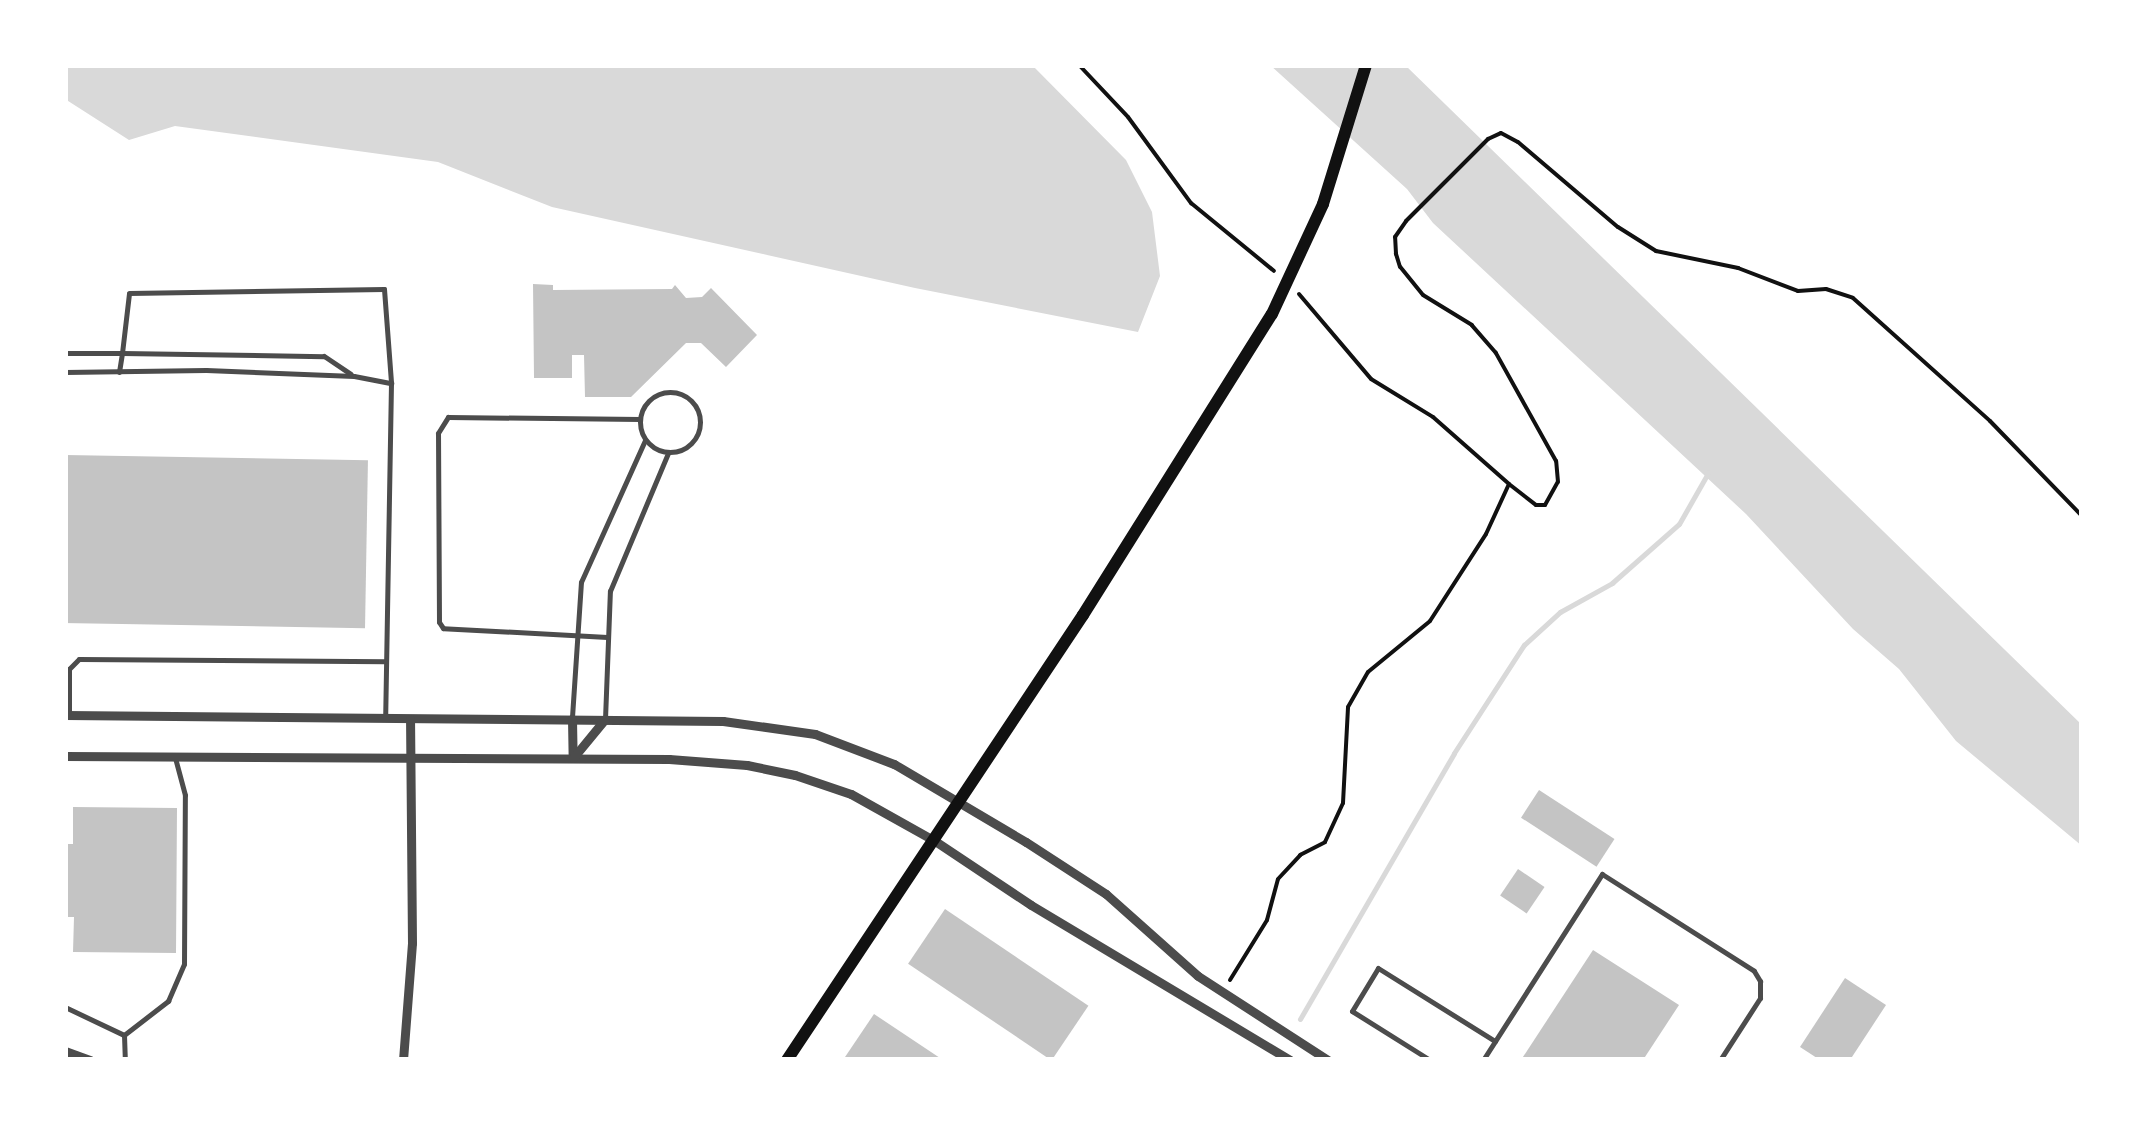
<!DOCTYPE html>
<style>
body{margin:0}
#map{position:relative;width:2147px;height:1125px;overflow:hidden;background:#fff;font-family:"DejaVu Sans",sans-serif}
div>[style]{position:absolute}
[style*='--x']{left:calc(var(--x)*1px);top:calc(var(--y)*1px);width:calc(var(--w)*1px);rotate:calc(var(--a)*1deg)}
.water>*{inset:0;background:#d9d9d9}
.stream>*{height:5px;margin:-2.5px;padding:0 2.5px;transform-origin:2.5px;border-radius:2.5px;background:#d9d9d9}
.building>*{inset:0;background:#c4c4c4;transform-origin:0 0}
.path>*{height:4px;margin:-2px;padding:0 2px;transform-origin:2px;border-radius:2px;background:#111}
.service>*{height:5px;margin:-2.5px;padding:0 2.5px;transform-origin:2.5px;border-radius:2.5px;background:#4c4c4c}
.service>.ring{margin:-2.5px;padding:0;box-sizing:content-box;background:none;border:5px solid #4c4c4c;border-radius:50%}
.minor>*{height:9px;margin:-4.5px;padding:0 4.5px;transform-origin:4.5px;border-radius:4.5px;background:#4c4c4c}
.secondary>*{height:12px;margin:-6px;padding:0 6px;transform-origin:6px;border-radius:6px;background:#111}
span{translate:-50% -50%;white-space:nowrap;text-align:center;line-height:1.15;-webkit-text-stroke:8px #fff;paint-order:stroke}
.frame{position:absolute;inset:0;border:68px solid #fff;pointer-events:none}
</style>
<div id="map">
<div class="water">
<div style="clip-path:polygon(65px 65px,1032px 65px,1126px 160px,1152px 212px,1160px 276px,1138px 332px,915px 288px,552px 207px,438px 162px,175px 126px,129px 140px,65px 99px)"></div>
<div style="clip-path:polygon(1270px 65px,1405px 65px,2082px 725px,2082px 846px,1956px 741px,1899px 669px,1853px 629px,1746px 514px,1433px 223px,1407px 189px)"></div>
</div>
<div class="stream">
<div style="--x:1300;--y:1019;--w:307;--a:-59.9"></div>
<div style="--x:1454;--y:753;--w:129;--a:-57.1"></div>
<div style="--x:1524;--y:645;--w:49;--a:-42.5"></div>
<div style="--x:1560;--y:612;--w:60;--a:-29.1"></div>
<div style="--x:1612;--y:583;--w:89;--a:-41.4"></div>
<div style="--x:1679;--y:524;--w:59;--a:-60.4"></div>
</div>
<div class="building">
<div style="clip-path:polygon(533px 284px,553px 285px,553px 290px,672px 289px,675px 285px,686px 298px,702px 297px,711px 288px,757px 335px,726px 367px,701px 343px,686px 343px,631px 397px,585px 397px,584px 355px,572px 355px,572px 378px,534px 378px)"></div>
<div style="left:65px;top:455px;width:303px;height:168px;rotate:1deg"></div>
<div style="left:1539px;top:790px;width:90px;height:33px;rotate:33deg"></div>
<div style="clip-path:polygon(73px 807px,177px 808px,176px 953px,73px 952px,74px 917px,65px 917px,65px 844px,73px 844px)"></div>
<div style="left:1518px;top:869px;width:32px;height:32px;rotate:34deg"></div>
<div style="left:945px;top:909px;width:173px;height:66px;rotate:34deg"></div>
<div style="clip-path:polygon(1593px 950px,1679px 1005px,1643px 1060px,1521px 1060px)"></div>
<div style="clip-path:polygon(1845px 978px,1886px 1005px,1850px 1060px,1820px 1060px,1800px 1047px)"></div>
<div style="clip-path:polygon(874px 1014px,943px 1060px,843px 1060px)"></div>
</div>
<div class="path">
<div style="--x:1079;--y:65;--w:71;--a:46.7"></div>
<div style="--x:1128;--y:117;--w:107;--a:53.8"></div>
<div style="--x:1191;--y:203;--w:107;--a:39.3"></div>
<div style="--x:1299;--y:294;--w:111;--a:49.7"></div>
<div style="--x:1371;--y:379;--w:73;--a:31.5"></div>
<div style="--x:1433;--y:417;--w:101;--a:41.4"></div>
<div style="--x:1230;--y:980;--w:70;--a:-58.3"></div>
<div style="--x:1267;--y:920;--w:42;--a:-75"></div>
<div style="--x:1278;--y:879;--w:33;--a:-47"></div>
<div style="--x:1300;--y:855;--w:28;--a:-27"></div>
<div style="--x:1325;--y:842;--w:43;--a:-65.2"></div>
<div style="--x:1343;--y:803;--w:96;--a:-87"></div>
<div style="--x:1348;--y:707;--w:40;--a:-60.3"></div>
<div style="--x:1368;--y:672;--w:80;--a:-39.4"></div>
<div style="--x:1430;--y:621;--w:103;--a:-57.2"></div>
<div style="--x:1486;--y:534;--w:55;--a:-65.3"></div>
<div style="--x:1509;--y:484;--w:34;--a:38"></div>
<div style="--x:1536;--y:505;--w:9;--a:0"></div>
<div style="--x:1545;--y:505;--w:26;--a:-61"></div>
<div style="--x:1558;--y:482;--w:21;--a:-95"></div>
<div style="--x:1556;--y:461;--w:124;--a:-119.1"></div>
<div style="--x:1496;--y:353;--w:37;--a:-131"></div>
<div style="--x:1472;--y:325;--w:57;--a:-148.5"></div>
<div style="--x:1423;--y:295;--w:36;--a:-129"></div>
<div style="--x:1400;--y:267;--w:14;--a:-107"></div>
<div style="--x:1396;--y:254;--w:17;--a:-93"></div>
<div style="--x:1395;--y:237;--w:19;--a:-55"></div>
<div style="--x:1406;--y:221;--w:116;--a:-45"></div>
<div style="--x:1488;--y:139;--w:14;--a:-25"></div>
<div style="--x:1501;--y:133;--w:19;--a:28"></div>
<div style="--x:1518;--y:142;--w:131;--a:40.4"></div>
<div style="--x:1618;--y:227;--w:45;--a:32.3"></div>
<div style="--x:1656;--y:251;--w:84;--a:11.7"></div>
<div style="--x:1738;--y:268;--w:64;--a:21"></div>
<div style="--x:1798;--y:291;--w:28;--a:-4"></div>
<div style="--x:1826;--y:289;--w:28;--a:18"></div>
<div style="--x:1853;--y:298;--w:184;--a:41.9"></div>
<div style="--x:1990;--y:421;--w:132;--a:45.9"></div>
</div>
<div class="service">
<div style="--x:65;--y:353;--w:57;--a:0"></div>
<div style="--x:122;--y:353;--w:60;--a:-83.3"></div>
<div style="--x:129;--y:293;--w:255;--a:-0.9"></div>
<div style="--x:384;--y:289;--w:94;--a:85.7"></div>
<div style="--x:65;--y:372;--w:141;--a:-0.8"></div>
<div style="--x:206;--y:370;--w:148;--a:2.3"></div>
<div style="--x:354;--y:376;--w:38;--a:11"></div>
<div style="--x:391;--y:383;--w:335;--a:91"></div>
<div style="--x:119;--y:372;--w:19;--a:-81"></div>
<div style="--x:122;--y:353;--w:202;--a:0.9"></div>
<div style="--x:324;--y:356;--w:32;--a:34"></div>
<div class="ring" style="left:640px;top:392px;width:55px;height:55px"></div>
<div style="--x:607;--y:637;--w:164;--a:-176.9"></div>
<div style="--x:443;--y:628;--w:7;--a:-124"></div>
<div style="--x:439;--y:622;--w:189;--a:-90.3"></div>
<div style="--x:438;--y:433;--w:19;--a:-58"></div>
<div style="--x:448;--y:417;--w:192;--a:0.6"></div>
<div style="--x:69;--y:715;--w:46;--a:-90"></div>
<div style="--x:69;--y:669;--w:14;--a:-45"></div>
<div style="--x:79;--y:659;--w:306;--a:0.4"></div>
<div style="--x:572;--y:717;--w:135;--a:-86.2"></div>
<div style="--x:581;--y:582;--w:156;--a:-65.7"></div>
<div style="--x:605;--y:719;--w:128;--a:-87.8"></div>
<div style="--x:610;--y:591;--w:150;--a:-67.2"></div>
<div style="--x:65;--y:1007;--w:65;--a:25.4"></div>
<div style="--x:124;--y:1035;--w:56;--a:-37.7"></div>
<div style="--x:168;--y:1001;--w:40;--a:-66.6"></div>
<div style="--x:184;--y:964;--w:169;--a:-89.7"></div>
<div style="--x:185;--y:795;--w:39;--a:-105"></div>
<div style="--x:124;--y:1035;--w:25;--a:88"></div>
<div style="--x:1430;--y:1060;--w:92;--a:-147.9"></div>
<div style="--x:1352;--y:1011;--w:50;--a:-58.8"></div>
<div style="--x:1378;--y:968;--w:138;--a:32"></div>
<div style="--x:1483;--y:1060;--w:221;--a:-57.4"></div>
<div style="--x:1602;--y:874;--w:180;--a:32.5"></div>
<div style="--x:1754;--y:971;--w:12;--a:59"></div>
<div style="--x:1760;--y:981;--w:17;--a:90"></div>
<div style="--x:1760;--y:998;--w:74;--a:122.8"></div>
</div>
<div class="minor">
<div style="--x:65;--y:715;--w:658;--a:0.52"></div>
<div style="--x:723;--y:721;--w:93;--a:8"></div>
<div style="--x:815;--y:734;--w:85;--a:20.8"></div>
<div style="--x:894;--y:764;--w:153;--a:30.6"></div>
<div style="--x:1026;--y:842;--w:95;--a:33"></div>
<div style="--x:1106;--y:894;--w:123;--a:41.7"></div>
<div style="--x:1198;--y:976;--w:155;--a:32.9"></div>
<div style="--x:572;--y:719;--w:39;--a:89"></div>
<div style="--x:65;--y:756;--w:604;--a:0.28"></div>
<div style="--x:669;--y:759;--w:78;--a:4.4"></div>
<div style="--x:747;--y:765;--w:49;--a:11.8"></div>
<div style="--x:795;--y:775;--w:59;--a:18.7"></div>
<div style="--x:851;--y:794;--w:96;--a:29.2"></div>
<div style="--x:935;--y:841;--w:115;--a:33.7"></div>
<div style="--x:1031;--y:905;--w:302;--a:30.9"></div>
<div style="--x:573;--y:758;--w:50;--a:-50.6"></div>
<div style="--x:65;--y:1051;--w:27;--a:20"></div>
<div style="--x:403;--y:1060;--w:117;--a:-85.6"></div>
<div style="--x:412;--y:943;--w:224;--a:-90.5"></div>
</div>
<div class="secondary">
<div style="--x:787;--y:1060;--w:534;--a:-56.37"></div>
<div style="--x:1083;--y:615;--w:355;--a:-57.9"></div>
<div style="--x:1272;--y:314;--w:121;--a:-65.1"></div>
<div style="--x:1323;--y:204;--w:145;--a:-72.8"></div>
</div>
<div class="frame"></div>
</div>
